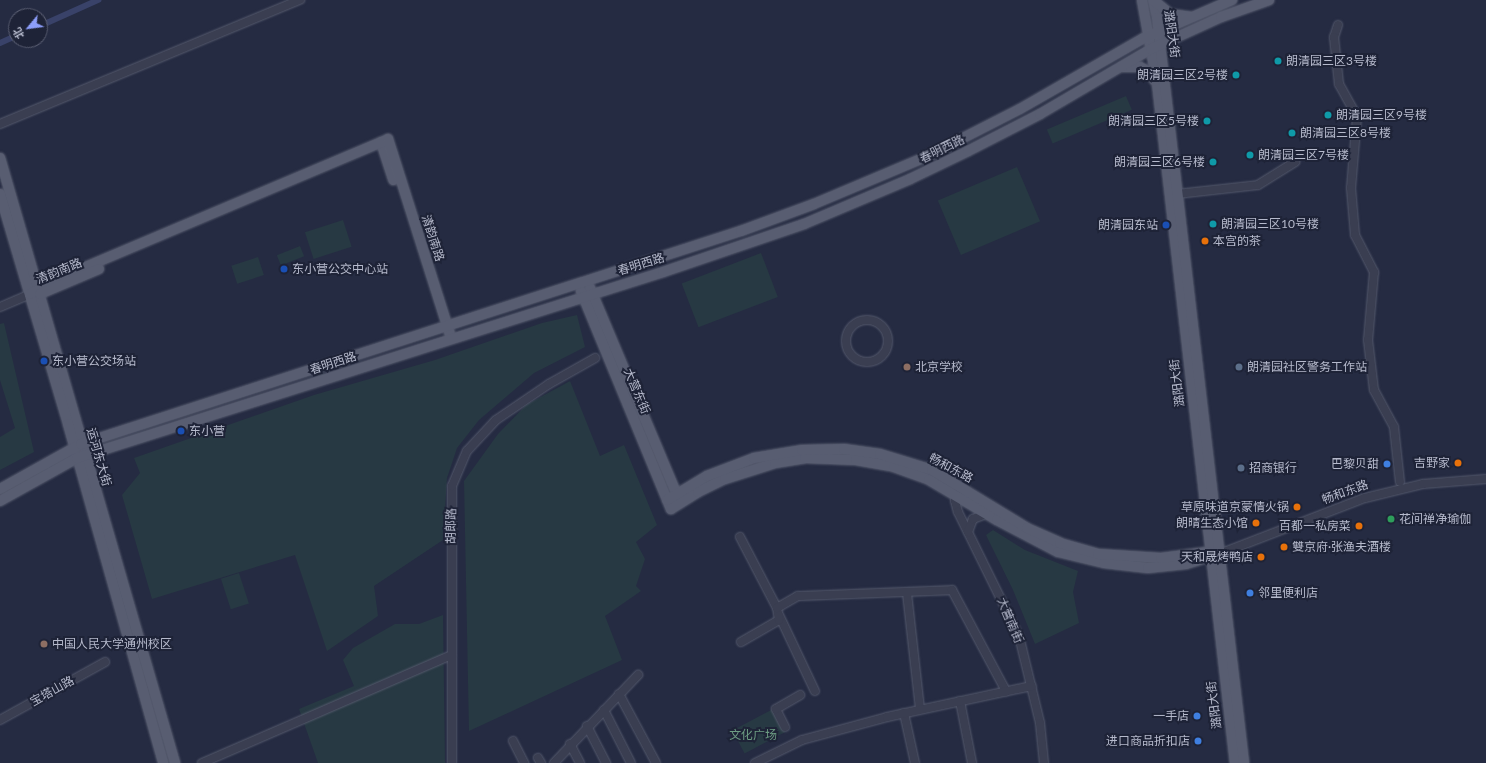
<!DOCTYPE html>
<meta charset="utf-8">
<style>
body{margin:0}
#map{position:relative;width:1486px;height:763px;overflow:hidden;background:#252b42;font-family:Lato,"Noto Sans SC",sans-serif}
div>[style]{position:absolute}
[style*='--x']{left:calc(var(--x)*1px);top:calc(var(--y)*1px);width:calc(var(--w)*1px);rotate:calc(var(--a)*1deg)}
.green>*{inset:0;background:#273943;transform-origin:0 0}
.canal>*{height:6px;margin:-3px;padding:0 3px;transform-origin:3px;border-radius:3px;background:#394269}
.roads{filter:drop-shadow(0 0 1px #54596c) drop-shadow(0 0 1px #54596c)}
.minor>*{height:8px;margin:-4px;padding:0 4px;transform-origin:4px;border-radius:4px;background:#3a3e51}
.minor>.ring{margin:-4px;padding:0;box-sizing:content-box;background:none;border:8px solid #3a3e51;border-radius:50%}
.major>*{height:10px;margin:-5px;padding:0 5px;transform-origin:5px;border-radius:5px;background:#585d71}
.dots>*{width:11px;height:11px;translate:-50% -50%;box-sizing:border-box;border:2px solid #1e2337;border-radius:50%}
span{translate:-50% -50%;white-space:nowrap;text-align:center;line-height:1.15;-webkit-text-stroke:4px #1e2337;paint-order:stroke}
.street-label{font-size:12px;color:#b6bacc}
.poi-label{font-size:12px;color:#b6bacc}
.left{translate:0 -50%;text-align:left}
.right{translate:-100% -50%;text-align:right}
.park-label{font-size:12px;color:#6d9d83}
.north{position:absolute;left:8px;top:8px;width:40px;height:40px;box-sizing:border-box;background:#1e2337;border:1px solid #5b5f73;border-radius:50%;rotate:241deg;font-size:11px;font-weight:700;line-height:16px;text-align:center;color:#b6bacc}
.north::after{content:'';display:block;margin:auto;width:14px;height:18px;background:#8c9efb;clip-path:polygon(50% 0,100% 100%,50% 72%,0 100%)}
</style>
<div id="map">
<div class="green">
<div style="left:1126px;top:96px;width:15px;height:86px;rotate:67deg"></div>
<div style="left:1017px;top:167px;width:59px;height:86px;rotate:67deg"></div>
<div style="left:343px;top:220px;width:28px;height:40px;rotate:72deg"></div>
<div style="left:300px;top:246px;width:11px;height:25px;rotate:68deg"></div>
<div style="left:761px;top:253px;width:47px;height:85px;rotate:69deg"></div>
<div style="left:258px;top:257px;width:19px;height:28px;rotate:72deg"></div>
<div style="clip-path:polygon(577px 315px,585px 347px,534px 373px,479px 420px,457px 448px,447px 478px,443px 540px,374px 586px,378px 616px,327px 651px,295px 555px,152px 599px,122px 495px,140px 473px,134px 458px,314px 395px,435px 360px,542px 323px)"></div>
<div style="clip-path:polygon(4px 323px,34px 452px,0 470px,0 437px,15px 428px,0 380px,0 324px)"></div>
<div style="clip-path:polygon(570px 381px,600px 456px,624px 445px,657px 525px,636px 542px,645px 559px,636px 586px,641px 591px,605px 616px,622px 660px,469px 731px,464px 481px,498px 434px,526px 405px)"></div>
<div style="clip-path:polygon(993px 530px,1025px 550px,1078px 571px,1073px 592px,1079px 623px,1035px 644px,1013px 590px,986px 535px)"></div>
<div style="left:239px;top:573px;width:32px;height:19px;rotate:72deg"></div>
<div style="clip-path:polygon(443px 615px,445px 763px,318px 763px,299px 709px,354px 686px,343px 660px,353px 648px,395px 624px,419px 624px)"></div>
<div style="left:773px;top:709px;width:26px;height:46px;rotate:62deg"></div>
</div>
<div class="canal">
<div style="--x:40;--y:26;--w:64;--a:-24.1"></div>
<div style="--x:0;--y:43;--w:17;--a:-24"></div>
</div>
<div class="roads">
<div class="minor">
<div style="--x:1338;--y:25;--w:13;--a:108"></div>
<div style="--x:1334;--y:37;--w:47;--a:83.9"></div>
<div style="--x:1339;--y:84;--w:38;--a:61"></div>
<div style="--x:1357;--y:117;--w:71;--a:94.8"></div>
<div style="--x:1351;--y:188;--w:47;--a:85.1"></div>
<div style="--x:1355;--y:235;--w:42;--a:62.8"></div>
<div style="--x:1374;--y:272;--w:68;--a:95"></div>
<div style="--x:1368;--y:340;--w:50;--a:83.2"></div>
<div style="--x:1374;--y:390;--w:42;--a:61.6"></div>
<div style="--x:1394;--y:427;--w:55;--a:83.8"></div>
<div style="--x:0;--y:124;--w:325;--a:-22.5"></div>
<div style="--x:1177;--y:194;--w:81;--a:-6.3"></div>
<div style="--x:1258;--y:185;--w:44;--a:-31.9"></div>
<div style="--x:0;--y:307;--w:33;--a:-23"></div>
<div class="ring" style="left:846px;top:320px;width:34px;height:34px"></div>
<div style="--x:958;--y:492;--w:9;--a:108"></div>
<div style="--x:955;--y:501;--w:11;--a:75"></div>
<div style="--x:958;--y:512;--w:138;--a:63.8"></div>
<div style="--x:1019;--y:636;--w:89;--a:76.4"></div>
<div style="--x:1040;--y:723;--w:40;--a:84.3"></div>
<div style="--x:968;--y:532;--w:14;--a:-69"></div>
<div style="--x:973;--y:519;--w:14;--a:-21"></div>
<div style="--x:740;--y:537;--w:80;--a:62.5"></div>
<div style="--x:1219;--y:554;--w:156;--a:-21"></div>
<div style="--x:1365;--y:498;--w:60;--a:-13.6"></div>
<div style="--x:1423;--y:484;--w:63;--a:-4.5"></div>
<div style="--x:907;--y:593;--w:117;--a:83.6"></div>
<div style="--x:779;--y:615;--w:84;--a:64.7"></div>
<div style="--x:741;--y:642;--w:44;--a:-30.1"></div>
<div style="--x:779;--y:620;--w:12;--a:-99"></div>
<div style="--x:777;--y:608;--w:24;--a:-30"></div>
<div style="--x:798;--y:596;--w:154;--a:-2.2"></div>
<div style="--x:952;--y:590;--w:115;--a:61.9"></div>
<div style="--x:619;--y:694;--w:78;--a:61.8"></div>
<div style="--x:960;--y:701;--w:63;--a:79"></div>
<div style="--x:604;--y:710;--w:59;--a:63"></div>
<div style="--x:904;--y:713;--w:51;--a:77.6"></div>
<div style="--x:0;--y:720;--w:120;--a:-28.9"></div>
<div style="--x:587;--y:726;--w:42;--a:62.8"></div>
<div style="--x:785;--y:727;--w:20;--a:-117"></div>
<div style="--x:776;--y:709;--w:28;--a:-30"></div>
<div style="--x:513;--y:741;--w:25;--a:63"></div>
<div style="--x:570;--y:744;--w:21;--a:62"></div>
<div style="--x:538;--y:758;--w:6;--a:59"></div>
<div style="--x:202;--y:763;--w:272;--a:-23.4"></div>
<div style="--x:452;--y:763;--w:277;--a:-90"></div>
<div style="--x:452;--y:486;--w:38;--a:-67"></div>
<div style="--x:467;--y:451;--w:42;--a:-46.9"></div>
<div style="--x:496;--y:420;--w:64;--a:-34.2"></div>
<div style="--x:549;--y:384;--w:53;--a:-29.5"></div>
<div style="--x:554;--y:763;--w:122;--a:-46.3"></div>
<div style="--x:755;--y:763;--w:52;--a:-26.1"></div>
<div style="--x:802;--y:740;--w:88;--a:-15.1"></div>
<div style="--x:887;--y:717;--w:148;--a:-12.1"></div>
</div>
<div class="major">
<div style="--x:1142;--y:0;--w:84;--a:79.8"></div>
<div style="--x:1157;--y:83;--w:684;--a:83.46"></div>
<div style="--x:1153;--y:0;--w:18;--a:77"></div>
<div style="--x:1157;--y:18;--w:750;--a:83.34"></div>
<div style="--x:1153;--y:0;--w:22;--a:39"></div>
<div style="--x:1170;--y:14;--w:22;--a:8"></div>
<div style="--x:1121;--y:67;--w:19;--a:0"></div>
<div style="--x:1140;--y:67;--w:9;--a:27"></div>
<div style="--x:1148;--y:71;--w:12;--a:55"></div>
<div style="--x:381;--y:142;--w:40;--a:72"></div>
<div style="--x:0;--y:158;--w:630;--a:73.87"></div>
<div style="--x:0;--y:194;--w:240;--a:73.5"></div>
<div style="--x:68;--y:424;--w:352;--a:74.3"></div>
<div style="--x:590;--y:288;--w:230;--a:67.2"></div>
<div style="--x:581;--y:291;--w:236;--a:67.6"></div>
<div style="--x:671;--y:509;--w:32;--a:-32"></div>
<div style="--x:698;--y:492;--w:30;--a:-26"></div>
<div style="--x:725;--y:479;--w:52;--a:-17.7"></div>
<div style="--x:775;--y:463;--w:30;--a:-9"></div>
<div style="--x:805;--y:458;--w:51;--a:2.2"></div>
<div style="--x:856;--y:460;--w:39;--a:10"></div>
<div style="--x:894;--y:467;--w:37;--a:20"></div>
<div style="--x:929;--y:480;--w:79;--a:30.5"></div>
<div style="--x:997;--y:520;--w:69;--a:27.7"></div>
<div style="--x:1058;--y:552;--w:47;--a:13.4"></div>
<div style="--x:1104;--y:563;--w:44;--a:6.5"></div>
<div style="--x:1148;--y:568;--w:38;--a:-6"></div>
<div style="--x:1186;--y:564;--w:34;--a:-17"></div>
<div style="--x:30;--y:294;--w:31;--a:-29"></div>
<div style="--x:57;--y:279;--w:359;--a:-22.9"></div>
<div style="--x:388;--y:139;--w:209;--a:72.4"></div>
<div style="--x:40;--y:294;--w:64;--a:-23"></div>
<div style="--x:0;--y:489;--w:93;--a:-29.1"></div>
<div style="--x:81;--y:444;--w:694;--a:-17.89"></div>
<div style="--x:741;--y:231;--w:78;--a:-20.3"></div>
<div style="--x:814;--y:204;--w:124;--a:-22.8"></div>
<div style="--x:928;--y:156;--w:103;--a:-27.1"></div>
<div style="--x:1020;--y:109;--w:143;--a:-29.8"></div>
<div style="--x:1144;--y:38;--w:96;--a:-23.4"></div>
<div style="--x:667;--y:500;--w:47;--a:-31"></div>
<div style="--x:707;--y:476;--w:50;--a:-21"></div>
<div style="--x:754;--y:458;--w:49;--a:-9.5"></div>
<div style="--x:802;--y:450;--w:42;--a:-1.4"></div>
<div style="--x:844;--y:449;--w:36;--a:8"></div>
<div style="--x:880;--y:454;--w:54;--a:17.1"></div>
<div style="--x:932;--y:470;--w:111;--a:31.4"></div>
<div style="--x:1027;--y:528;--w:36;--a:24"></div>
<div style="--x:1060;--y:543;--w:40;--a:16"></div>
<div style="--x:1098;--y:554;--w:63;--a:3.6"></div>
<div style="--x:1161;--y:558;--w:47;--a:-7.3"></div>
<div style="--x:0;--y:501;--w:88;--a:-29.2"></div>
<div style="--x:77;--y:458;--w:615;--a:-17.61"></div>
<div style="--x:663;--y:272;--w:149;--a:-18.8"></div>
<div style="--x:804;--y:224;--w:115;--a:-23"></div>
<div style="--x:910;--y:179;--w:64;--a:-25.8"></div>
<div style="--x:968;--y:151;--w:81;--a:-27.2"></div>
<div style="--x:1040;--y:114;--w:129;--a:-30.4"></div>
<div style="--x:1151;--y:49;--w:77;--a:-24.6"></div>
<div style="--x:1221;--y:17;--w:51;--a:-19.5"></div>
</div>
</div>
<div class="dots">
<div style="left:1278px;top:61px;background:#0f9aa8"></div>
<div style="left:1236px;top:75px;background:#0f9aa8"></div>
<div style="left:1328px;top:115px;background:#0f9aa8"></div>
<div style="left:1207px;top:121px;background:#0f9aa8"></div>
<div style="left:1292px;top:133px;background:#0f9aa8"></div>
<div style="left:1250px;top:155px;background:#0f9aa8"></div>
<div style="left:1213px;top:162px;background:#0f9aa8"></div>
<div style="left:1213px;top:224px;background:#0f9aa8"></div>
<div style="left:1166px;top:225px;background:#1a4fb4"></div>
<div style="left:1205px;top:241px;background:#e8710a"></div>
<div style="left:284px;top:269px;background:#1a4fb4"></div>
<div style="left:44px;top:361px;background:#1a4fb4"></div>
<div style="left:907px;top:367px;background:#8d6e63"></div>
<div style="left:1239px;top:367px;background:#5c6f8a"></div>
<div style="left:181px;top:431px;background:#1a4fb4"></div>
<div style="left:1458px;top:463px;background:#e8710a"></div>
<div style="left:1387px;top:464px;background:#3f7fe0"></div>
<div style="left:1241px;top:468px;background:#5c6f8a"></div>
<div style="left:1297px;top:507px;background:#e8710a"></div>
<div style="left:1391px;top:519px;background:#2e9e5b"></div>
<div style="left:1256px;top:523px;background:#e8710a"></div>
<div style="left:1359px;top:526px;background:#e8710a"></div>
<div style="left:1284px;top:547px;background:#e8710a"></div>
<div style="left:1261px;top:557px;background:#e8710a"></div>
<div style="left:1250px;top:593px;background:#3f7fe0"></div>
<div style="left:44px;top:644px;background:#8d6e63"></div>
<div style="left:1197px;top:716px;background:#3f7fe0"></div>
<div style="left:1198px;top:741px;background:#3f7fe0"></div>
</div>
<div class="street-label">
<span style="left:1172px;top:34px;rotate:82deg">潞阳大街</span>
<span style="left:942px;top:149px;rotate:-26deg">春明西路</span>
<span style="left:433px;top:238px;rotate:72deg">清韵南路</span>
<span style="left:641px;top:264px;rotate:-17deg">春明西路</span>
<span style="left:59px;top:271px;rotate:-22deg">清韵南路</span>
<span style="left:333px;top:363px;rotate:-18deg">春明西路</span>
<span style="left:1177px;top:383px;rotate:-97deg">潞阳大街</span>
<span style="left:637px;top:391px;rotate:67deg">大营东街</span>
<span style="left:99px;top:457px;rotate:74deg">运河东大街</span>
<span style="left:951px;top:468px;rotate:28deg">畅和东路</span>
<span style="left:1345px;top:492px;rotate:-20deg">畅和东路</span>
<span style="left:451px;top:526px;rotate:-89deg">胡郎路</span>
<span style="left:1010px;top:620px;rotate:67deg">大营南街</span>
<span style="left:52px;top:691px;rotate:-29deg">宝塔山路</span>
<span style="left:1214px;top:705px;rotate:-97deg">潞阳大街</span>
</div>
<div class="poi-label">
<span class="left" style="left:1286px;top:61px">朗清园三区3号楼</span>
<span class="right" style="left:1228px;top:75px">朗清园三区2号楼</span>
<span class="left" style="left:1336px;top:115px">朗清园三区9号楼</span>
<span class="right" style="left:1199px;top:121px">朗清园三区5号楼</span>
<span class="left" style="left:1300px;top:133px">朗清园三区8号楼</span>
<span class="left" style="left:1258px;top:155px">朗清园三区7号楼</span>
<span class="right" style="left:1205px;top:162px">朗清园三区6号楼</span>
<span class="left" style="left:1221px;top:224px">朗清园三区10号楼</span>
<span class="right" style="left:1158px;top:225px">朗清园东站</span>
<span class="left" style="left:1213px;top:241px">本宫的茶</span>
<span class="left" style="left:292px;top:269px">东小营公交中心站</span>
<span class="left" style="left:52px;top:361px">东小营公交场站</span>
<span class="left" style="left:915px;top:367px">北京学校</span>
<span class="left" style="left:1247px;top:367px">朗清园社区警务工作站</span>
<span class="left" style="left:189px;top:431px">东小营</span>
<span class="right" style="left:1450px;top:463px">吉野家</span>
<span class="right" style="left:1379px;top:464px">巴黎贝甜</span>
<span class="left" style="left:1249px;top:468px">招商银行</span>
<span class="right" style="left:1289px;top:507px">草原味道京蒙情火锅</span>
<span class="left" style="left:1399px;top:519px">花间禅净瑜伽</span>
<span class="right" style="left:1248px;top:523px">朗晴生态小馆</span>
<span class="right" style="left:1351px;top:526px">百都一私房菜</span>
<span class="left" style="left:1292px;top:547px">雙京府·张渔夫酒楼</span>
<span class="right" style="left:1253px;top:557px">天和晟烤鸭店</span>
<span class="left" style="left:1258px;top:593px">邻里便利店</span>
<span class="left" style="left:52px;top:644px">中国人民大学通州校区</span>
<span class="right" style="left:1189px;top:716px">一手店</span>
<span class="right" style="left:1190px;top:741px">进口商品折扣店</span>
</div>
<div class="park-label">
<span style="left:753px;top:735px">文化广场</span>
</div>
<div class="north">北</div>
</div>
